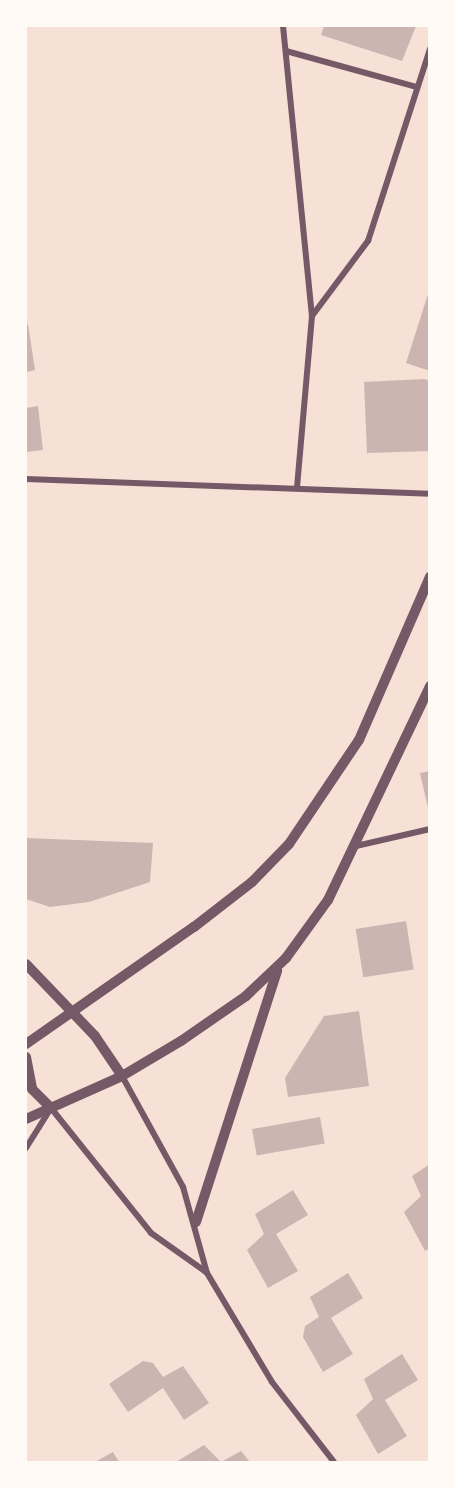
<!DOCTYPE html>
<style>
body{margin:0}
#map{position:relative;width:455px;height:1488px;overflow:hidden;background:#f7e1d7;font-family:Helvetica,sans-serif}
div>[style]{position:absolute}
[style*='--x']{left:calc(var(--x)*1px);top:calc(var(--y)*1px);width:calc(var(--w)*1px);rotate:calc(var(--a)*1deg)}
.building>*{inset:0;background:#ccb4b1;transform-origin:0 0}
.minor>*{height:6px;margin:-3px;padding:0 3px;transform-origin:3px;border-radius:3px;background:#755966}
.tertiary>*{height:10px;margin:-5px;padding:0 5px;transform-origin:5px;border-radius:5px;background:#755966}
span{translate:-50% -50%;white-space:nowrap;text-align:center;line-height:1.15;-webkit-text-stroke:4.5px #fffaf5;paint-order:stroke}
.frame{position:absolute;inset:0;border:27px solid #fffaf5;pointer-events:none}
</style>
<div id="map">
<div class="building">
<div style="clip-path:polygon(324px 26px,416px 26px,402px 61px,321px 35px)"></div>
<div style="clip-path:polygon(429px 291px,430px 291px,430px 371px,406px 363px)"></div>
<div style="clip-path:polygon(28px 324px,35px 370px,26px 372px,26px 325px)"></div>
<div style="clip-path:polygon(424px 379px,430px 381px,430px 451px,367px 453px,364px 382px)"></div>
<div style="clip-path:polygon(38px 406px,43px 450px,26px 452px,26px 408px)"></div>
<div style="clip-path:polygon(430px 771px,430px 812px,429px 812px,420px 773px)"></div>
<div style="clip-path:polygon(26px 838px,153px 843px,150px 882px,89px 902px,50px 907px,26px 899px)"></div>
<div style="left:406px;top:921px;width:49px;height:51px;rotate:81deg"></div>
<div style="clip-path:polygon(359px 1011px,369px 1086px,288px 1097px,285px 1078px,324px 1016px)"></div>
<div style="left:320px;top:1117px;width:27px;height:69px;rotate:80deg"></div>
<div style="clip-path:polygon(430px 1164px,430px 1248px,425px 1251px,404px 1212px,421px 1196px,412px 1176px)"></div>
<div style="clip-path:polygon(293px 1190px,308px 1215px,276px 1234px,298px 1271px,268px 1288px,247px 1250px,264px 1234px,255px 1214px)"></div>
<div style="clip-path:polygon(348px 1273px,363px 1298px,331px 1318px,353px 1354px,323px 1372px,303px 1337px,305px 1326px,319px 1317px,310px 1297px)"></div>
<div style="clip-path:polygon(402px 1354px,418px 1380px,385px 1400px,407px 1436px,378px 1454px,356px 1415px,373px 1399px,364px 1379px)"></div>
<div style="clip-path:polygon(143px 1361px,153px 1363px,163px 1377px,183px 1366px,209px 1403px,184px 1420px,163px 1388px,128px 1412px,109px 1384px)"></div>
<div style="clip-path:polygon(204px 1445px,221px 1462px,241px 1451px,250px 1462px,176px 1462px)"></div>
<div style="clip-path:polygon(113px 1452px,119px 1462px,95px 1462px)"></div>
</div>
<div class="minor">
<div style="--x:283;--y:26;--w:291;--a:84.3"></div>
<div style="--x:312;--y:316;--w:173;--a:95"></div>
<div style="--x:286;--y:51;--w:136;--a:15.4"></div>
<div style="--x:312;--y:316;--w:94;--a:-53.3"></div>
<div style="--x:368;--y:241;--w:202;--a:-72.1"></div>
<div style="--x:26;--y:479;--w:404;--a:2.1"></div>
<div style="--x:356;--y:846;--w:76;--a:-12.9"></div>
<div style="--x:122;--y:1076;--w:127;--a:61.2"></div>
<div style="--x:183;--y:1187;--w:89;--a:74.4"></div>
<div style="--x:207;--y:1273;--w:127;--a:59.2"></div>
<div style="--x:272;--y:1382;--w:101;--a:52.2"></div>
<div style="--x:26;--y:1148;--w:47;--a:-58"></div>
<div style="--x:51;--y:1108;--w:160;--a:51.3"></div>
<div style="--x:151;--y:1233;--w:67;--a:35.3"></div>
</div>
<div class="tertiary">
<div style="--x:26;--y:964;--w:100;--a:46.2"></div>
<div style="--x:95;--y:1036;--w:48;--a:56"></div>
<div style="--x:26;--y:1044;--w:205;--a:-34.9"></div>
<div style="--x:194;--y:927;--w:73;--a:-37.8"></div>
<div style="--x:252;--y:882;--w:53;--a:-45.8"></div>
<div style="--x:289;--y:844;--w:125;--a:-56.1"></div>
<div style="--x:359;--y:740;--w:178;--a:-66.5"></div>
<div style="--x:26;--y:1057;--w:33;--a:79"></div>
<div style="--x:32;--y:1089;--w:27;--a:45"></div>
<div style="--x:26;--y:1119;--w:105;--a:-24.1"></div>
<div style="--x:122;--y:1076;--w:69;--a:-30.7"></div>
<div style="--x:181;--y:1041;--w:79;--a:-34.7"></div>
<div style="--x:246;--y:996;--w:55;--a:-43.5"></div>
<div style="--x:286;--y:958;--w:72;--a:-54.1"></div>
<div style="--x:328;--y:900;--w:237;--a:-64.5"></div>
<div style="--x:196;--y:1222;--w:264;--a:-72.1"></div>
</div>
<div class="frame"></div>
</div>
